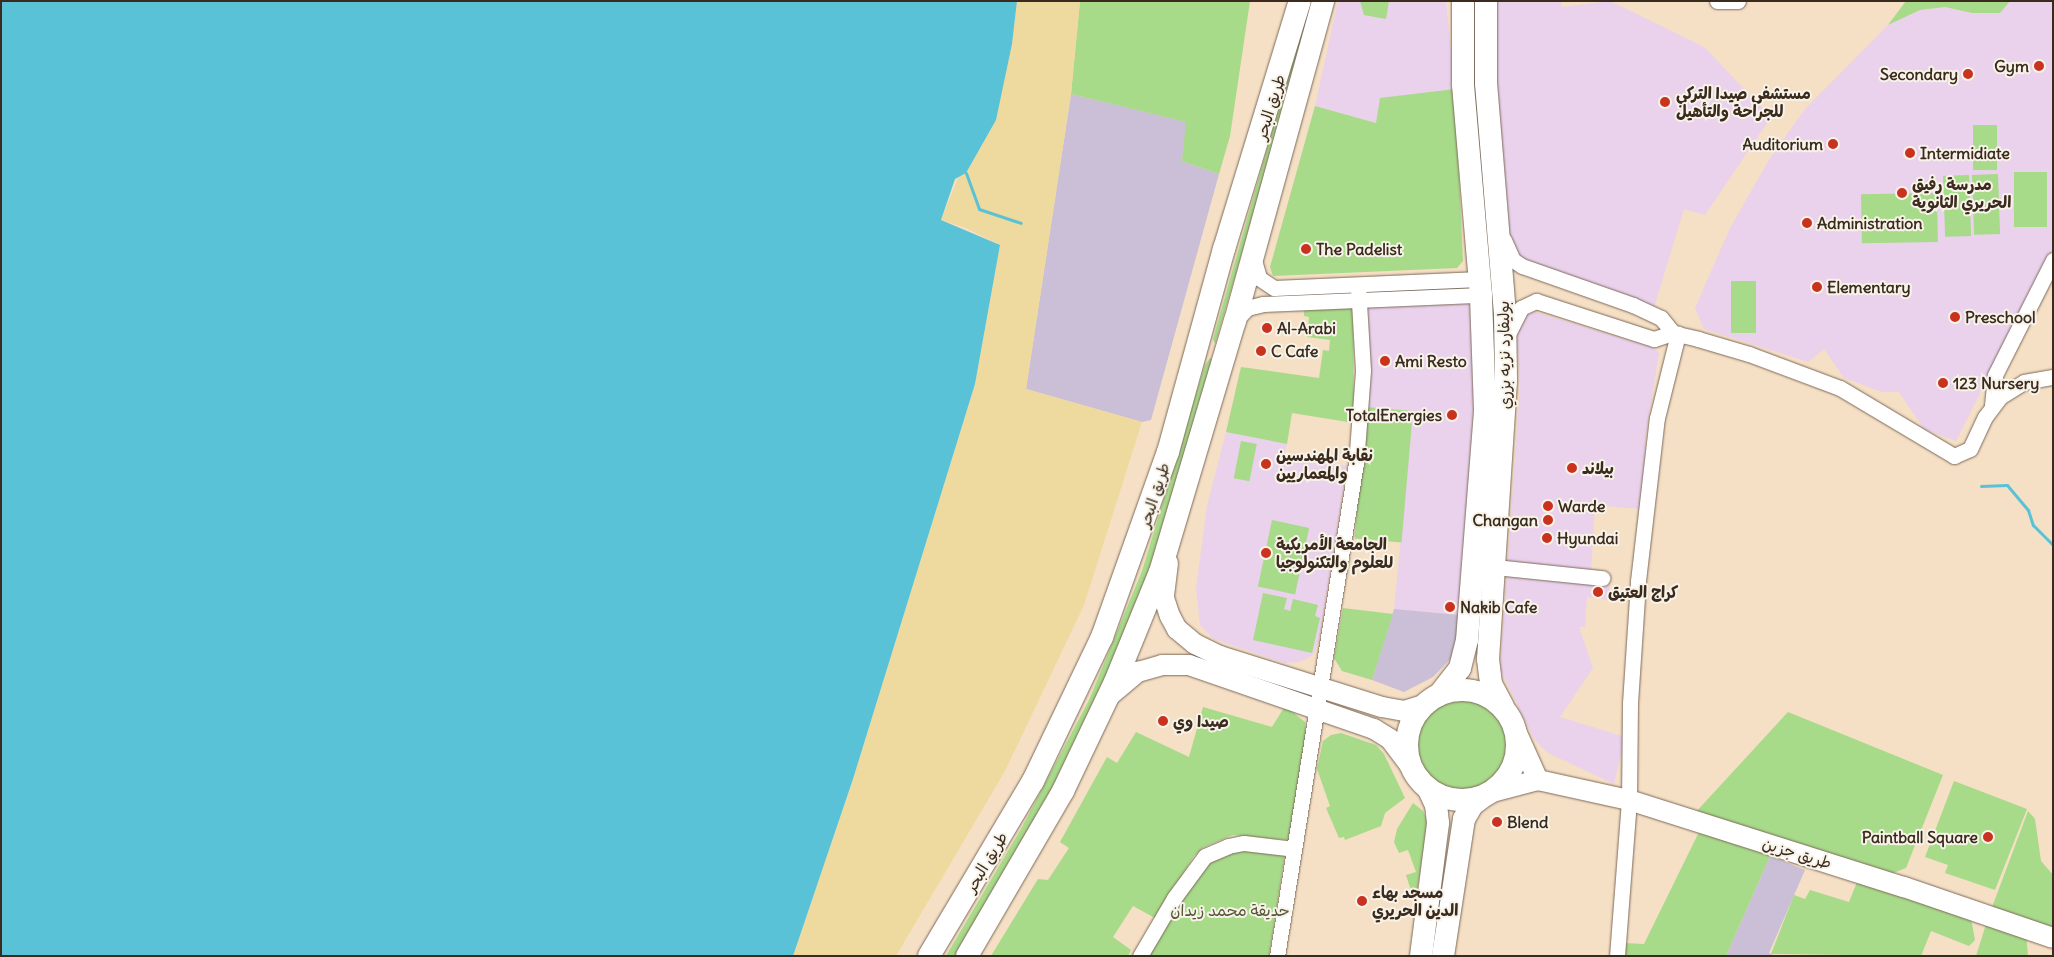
<!DOCTYPE html>
<meta charset="utf-8">
<style>
body{margin:0}
#map{position:relative;width:2054px;height:957px;overflow:hidden;background:#f5dfc5;font-family:Delius,"Playpen Sans Arabic",sans-serif}
div>[style]{position:absolute}
[style*='--x']{left:calc(var(--x)*1px);top:calc(var(--y)*1px);width:calc(var(--w)*1px);rotate:calc(var(--a)*1deg)}
.built>*{inset:0;background:#ead1ec}
.industrial>*{inset:0;background:#cabfd6}
.green>*{inset:0;background:#a7da89;transform-origin:0 0}
.round{border-radius:50%}
.sand>*{inset:0;background:#eeda9e}
.water>*{inset:0;background:#59c2d6}
.stream>*{height:3px;margin:-1.5px;padding:0 1.5px;transform-origin:1.5px;border-radius:1.5px;background:#59c2d6}
.roads{filter:drop-shadow(0 0 1px #7c6958) drop-shadow(0 0 1px #7c6958)}
.minor>*{height:15px;margin:-7.5px;padding:0 7.5px;transform-origin:7.5px;border-radius:7.5px;background:#fff}
.major>*{height:20px;margin:-10px;padding:0 10px;transform-origin:10px;border-radius:10px;background:#fff}
.highway>*{height:22px;margin:-11px;padding:0 11px;transform-origin:11px;border-radius:11px;background:#fff}
.highway>.ring{margin:-11px;padding:0;box-sizing:content-box;background:none;border:22px solid #fff;border-radius:50%}
.dots>*{width:14px;height:14px;translate:-50% -50%;box-sizing:border-box;border:2px solid #f7f3e8;border-radius:50%}
span{translate:-50% -50%;white-space:nowrap;text-align:center;line-height:1.15;-webkit-text-stroke:4px #f7f3e8;paint-order:stroke}
.poi-label{font-size:16px;color:#3b2a1e;font-weight:700}
.right{translate:-100% -50%;text-align:right}
.left{translate:0 -50%;text-align:left}
.street-label{font-size:16px;color:#3b2a1e}
.park-label{font-size:16px;color:#565639}
.frame{position:absolute;inset:0;border:2px solid #3b2a1e;pointer-events:none}
</style>
<div id="map">
<div class="built">
<div style="clip-path:polygon(1338px 1px,1446px 1px,1455px 89px,1376px 123px,1315px 106px)"></div>
<div style="clip-path:polygon(1494px 1px,1562px 1px,1561px 7px,1610px 1px,1704px 47px,1771px 117px,1705px 215px,1684px 209px,1653px 311px,1520px 257px,1507px 231px,1492px 22px)"></div>
<div style="clip-path:polygon(2010px 1px,2053px 1px,2053px 247px,1956px 441px,1924px 429px,1899px 392px,1882px 392px,1844px 378px,1824px 349px,1808px 362px,1704px 329px,1695px 308px,1730px 228px,1770px 158px,1805px 109px,1888px 25px,1920px 10px,1945px 7px,1972px 13px,2000px 13px)"></div>
<div style="clip-path:polygon(1472px 302px,1477px 372px,1459px 615px,1394px 609px,1413px 412px,1366px 412px,1363px 304px)"></div>
<div style="clip-path:polygon(1535px 312px,1654px 348px,1659px 353px,1646px 434px,1642px 509px,1595px 505px,1591px 573px,1611px 575px,1608px 600px,1587px 597px,1585px 627px,1579px 627px,1593px 668px,1560px 717px,1625px 737px,1614px 784px,1548px 753px,1534px 739px,1500px 669px,1520px 387px,1517px 329px,1524px 317px)"></div>
<div style="clip-path:polygon(1226px 432px,1287px 444px,1284px 456px,1347px 466px,1319px 640px,1313px 655px,1300px 662px,1284px 663px,1214px 639px,1200px 625px,1196px 588px,1207px 506px)"></div>
</div>
<div class="industrial">
<div style="clip-path:polygon(1071px 94px,1187px 122px,1182px 161px,1219px 174px,1151px 420px,1142px 422px,1026px 389px)"></div>
<div style="clip-path:polygon(1394px 609px,1459px 615px,1457px 652px,1433px 677px,1404px 692px,1372px 680px)"></div>
<div style="clip-path:polygon(1770px 856px,1805px 870px,1769px 953px,1775px 956px,1726px 956px)"></div>
</div>
<div class="green">
<div style="clip-path:polygon(1080px 1px,1250px 1px,1230px 136px,1219px 174px,1182px 161px,1186px 122px,1071px 94px)"></div>
<div style="clip-path:polygon(1309px 1px,1317px 1px,1215px 344px,1213px 339px)"></div>
<div style="clip-path:polygon(1360px 1px,1389px 1px,1386px 19px,1364px 15px)"></div>
<div style="clip-path:polygon(1906px 1px,2010px 1px,2000px 13px,1972px 13px,1945px 7px,1920px 10px,1888px 25px)"></div>
<div style="clip-path:polygon(1455px 89px,1463px 261px,1457px 268px,1273px 276px,1270px 267px,1315px 106px,1376px 123px,1380px 98px)"></div>
<div style="left:1973px;top:125px;width:24px;height:45px"></div>
<div style="left:2047px;top:172px;width:55px;height:33px;rotate:90deg"></div>
<div style="left:1998px;top:174px;width:60px;height:26px;rotate:88deg"></div>
<div style="left:1969px;top:175px;width:61px;height:26px;rotate:88deg"></div>
<div style="left:1937px;top:193px;width:49px;height:76px;rotate:89deg"></div>
<div style="left:1731px;top:281px;width:25px;height:52px"></div>
<div style="clip-path:polygon(1353px 305px,1354px 423px,1292px 413px,1287px 444px,1226px 432px,1241px 367px,1319px 378px,1323px 350px,1329px 351px,1330px 340px,1307px 337px,1309px 317px,1304px 316px,1304px 308px)"></div>
<div style="clip-path:polygon(1210px 358px,1216px 360px,1172px 512px,1097px 704px,1029px 834px,957px 956px,946px 956px,1021px 829px,1089px 700px,1142px 571px,1205px 365px)"></div>
<div style="left:1413px;top:411px;width:132px;height:47px;rotate:95deg"></div>
<div style="left:1241px;top:441px;width:16px;height:38px;rotate:11deg"></div>
<div style="left:1272px;top:520px;width:38px;height:68px;rotate:12deg"></div>
<div style="clip-path:polygon(1263px 593px,1287px 598px,1284px 609px,1290px 611px,1293px 599px,1318px 605px,1315px 616px,1320px 618px,1312px 653px,1253px 640px)"></div>
<div style="clip-path:polygon(1343px 608px,1393px 614px,1372px 680px,1342px 671px,1334px 658px)"></div>
<div class="round" style="left:1418px;top:700px;width:90px;height:90px"></div>
<div style="clip-path:polygon(1285px 706px,1305px 722px,1306px 735px,1291px 836px,1287px 840px,1233px 835px,1204px 847px,1194px 856px,1155px 918px,1133px 906px,1113px 937px,1131px 950px,1128px 956px,991px 956px,1038px 879px,1048px 880px,1069px 848px,1060px 842px,1107px 757px,1117px 763px,1136px 732px,1189px 757px,1203px 707px,1272px 727px)"></div>
<div style="clip-path:polygon(1788px 712px,1943px 775px,1906px 868px,1888px 875px,1695px 813px)"></div>
<div style="clip-path:polygon(1341px 733px,1376px 745px,1384px 754px,1405px 798px,1385px 813px,1381px 826px,1345px 840px,1344px 837px,1339px 838px,1326px 808px,1330px 806px,1317px 769px,1323px 741px,1331px 735px)"></div>
<div style="clip-path:polygon(1954px 781px,2027px 809px,1995px 890px,1945px 873px,1948px 865px,1925px 857px)"></div>
<div style="clip-path:polygon(1413px 803px,1423px 811px,1428px 822px,1415px 903px,1406px 875px,1416px 872px,1408px 850px,1399px 853px,1394px 842px,1397px 829px)"></div>
<div style="clip-path:polygon(2028px 811px,2035px 819px,2041px 861px,2053px 875px,2053px 932px,1991px 910px)"></div>
<div style="clip-path:polygon(1699px 832px,1770px 856px,1726px 956px,1623px 956px,1624px 943px,1644px 944px)"></div>
<div style="clip-path:polygon(1240px 847px,1285px 854px,1269px 956px,1148px 956px,1198px 876px,1217px 856px)"></div>
<div style="clip-path:polygon(1859px 877px,1970px 913px,1975px 940px,1969px 946px,1931px 931px,1921px 956px,1771px 954px,1794px 895px,1805px 899px,1810px 890px,1849px 902px)"></div>
<div style="clip-path:polygon(1988px 918px,2026px 932px,2028px 956px,1976px 956px)"></div>
</div>
<div class="sand">
<div style="clip-path:polygon(1017px 1px,1080px 1px,1071px 94px,1026px 389px,1142px 422px,1084px 605px,1005px 771px,896px 956px,793px 956px,853px 779px,975px 384px,1000px 245px,966px 228px,941px 220px,1012px 44px)"></div>
</div>
<div class="water">
<div style="clip-path:polygon(1px 1px,1017px 1px,1012px 44px,996px 120px,966px 173px,955px 179px,941px 220px,1000px 245px,975px 384px,853px 779px,793px 956px,1px 956px)"></div>
</div>
<div class="stream">
<div style="--x:966;--y:173;--w:38;--a:70"></div>
<div style="--x:979;--y:209;--w:44;--a:18.4"></div>
<div style="--x:1981;--y:486;--w:26;--a:-2"></div>
<div style="--x:2007;--y:485;--w:33;--a:50"></div>
<div style="--x:2028;--y:510;--w:16;--a:72"></div>
<div style="--x:2033;--y:525;--w:28;--a:45"></div>
</div>
<div class="roads">
<div class="minor">
<div style="--x:1717;--y:1;--w:21;--a:0"></div>
<div style="--x:1504;--y:240;--w:22;--a:66"></div>
<div style="--x:1513;--y:260;--w:11;--a:34"></div>
<div style="--x:1522;--y:266;--w:118;--a:19.4"></div>
<div style="--x:1633;--y:305;--w:31;--a:25"></div>
<div style="--x:1661;--y:318;--w:19;--a:51"></div>
<div style="--x:1254;--y:260;--w:19;--a:74"></div>
<div style="--x:1259;--y:278;--w:18;--a:34"></div>
<div style="--x:1274;--y:288;--w:206;--a:-2.5"></div>
<div style="--x:1236;--y:320;--w:16;--a:-47"></div>
<div style="--x:1247;--y:308;--w:16;--a:-14"></div>
<div style="--x:1263;--y:304;--w:218;--a:-2.4"></div>
<div style="--x:1509;--y:332;--w:27;--a:-63"></div>
<div style="--x:1521;--y:308;--w:17;--a:-25"></div>
<div style="--x:1536;--y:301;--w:124;--a:17.9"></div>
<div style="--x:1654;--y:339;--w:20;--a:-18"></div>
<div style="--x:1673;--y:333;--w:26;--a:13"></div>
<div style="--x:1698;--y:339;--w:53;--a:16.4"></div>
<div style="--x:1749;--y:354;--w:97;--a:20.5"></div>
<div style="--x:1840;--y:388;--w:133;--a:30.8"></div>
<div style="--x:1954;--y:456;--w:17;--a:-24"></div>
<div style="--x:1970;--y:449;--w:35;--a:-65"></div>
<div style="--x:1985;--y:417;--w:25;--a:-53"></div>
<div style="--x:2000;--y:397;--w:28;--a:-32"></div>
<div style="--x:2024;--y:382;--w:29;--a:-10"></div>
<div style="--x:1992;--y:405;--w:30;--a:-84"></div>
<div style="--x:1995;--y:375;--w:129;--a:-63.2"></div>
<div style="--x:1495;--y:567;--w:108;--a:5.9"></div>
<div style="--x:1140;--y:956;--w:67;--a:-59.6"></div>
<div style="--x:1174;--y:898;--w:52;--a:-53.6"></div>
<div style="--x:1205;--y:856;--w:25;--a:-23"></div>
<div style="--x:1228;--y:846;--w:16;--a:-11"></div>
<div style="--x:1244;--y:843;--w:50;--a:6.8"></div>
<div style="--x:1277;--y:956;--w:498;--a:-80.9"></div>
<div style="--x:1356;--y:464;--w:94;--a:-85.7"></div>
<div style="--x:1363;--y:370;--w:84;--a:-93.4"></div>
<div style="--x:1617;--y:956;--w:156;--a:-85.6"></div>
<div style="--x:1629;--y:800;--w:97;--a:-89.4"></div>
<div style="--x:1630;--y:703;--w:122;--a:-86.2"></div>
<div style="--x:1638;--y:581;--w:164;--a:-83.4"></div>
<div style="--x:1657;--y:418;--w:87;--a:-76"></div>
</div>
<div class="major">
<div style="--x:1168;--y:563;--w:35;--a:97"></div>
<div style="--x:1164;--y:598;--w:19;--a:72"></div>
<div style="--x:1170;--y:616;--w:15;--a:62"></div>
<div style="--x:1177;--y:629;--w:23;--a:40"></div>
<div style="--x:1195;--y:644;--w:28;--a:26"></div>
<div style="--x:1220;--y:656;--w:170;--a:17.5"></div>
<div style="--x:1382;--y:707;--w:22;--a:10"></div>
<div style="--x:1404;--y:711;--w:21;--a:-17"></div>
<div style="--x:1109;--y:696;--w:38;--a:-40"></div>
<div style="--x:1138;--y:672;--w:25;--a:-16"></div>
<div style="--x:1162;--y:665;--w:27;--a:0"></div>
<div style="--x:1189;--y:665;--w:196;--a:19.1"></div>
<div style="--x:1374;--y:729;--w:19;--a:32"></div>
<div style="--x:1390;--y:739;--w:31;--a:53"></div>
<div style="--x:1516;--y:731;--w:54;--a:65.8"></div>
<div style="--x:1492;--y:792;--w:48;--a:-14.6"></div>
<div style="--x:1538;--y:780;--w:93;--a:12.4"></div>
<div style="--x:1629;--y:800;--w:288;--a:17.6"></div>
<div style="--x:1904;--y:887;--w:157;--a:18.9"></div>
</div>
<div class="highway">
<div style="--x:1486;--y:1;--w:82;--a:90"></div>
<div style="--x:1486;--y:83;--w:232;--a:85.3"></div>
<div style="--x:1505;--y:314;--w:67;--a:89.1"></div>
<div style="--x:1506;--y:381;--w:279;--a:93.7"></div>
<div style="--x:1488;--y:659;--w:25;--a:83"></div>
<div style="--x:1491;--y:684;--w:26;--a:62"></div>
<div class="ring" style="left:1407px;top:690px;width:88px;height:88px"></div>
<div style="--x:1439;--y:695;--w:34;--a:-52"></div>
<div style="--x:1460;--y:668;--w:29;--a:-76"></div>
<div style="--x:1467;--y:640;--w:230;--a:-85.5"></div>
<div style="--x:1485;--y:411;--w:116;--a:-92"></div>
<div style="--x:1481;--y:295;--w:212;--a:-94.9"></div>
<div style="--x:1463;--y:84;--w:83;--a:-90"></div>
<div style="--x:929;--y:956;--w:204;--a:-59.3"></div>
<div style="--x:1033;--y:781;--w:160;--a:-64.4"></div>
<div style="--x:1102;--y:637;--w:196;--a:-70.4"></div>
<div style="--x:1168;--y:452;--w:211;--a:-74.6"></div>
<div style="--x:1224;--y:249;--w:259;--a:-73"></div>
<div style="--x:967;--y:956;--w:191;--a:-59.8"></div>
<div style="--x:1063;--y:791;--w:121;--a:-64.5"></div>
<div style="--x:1115;--y:682;--w:119;--a:-67.8"></div>
<div style="--x:1160;--y:572;--w:262;--a:-73.4"></div>
<div style="--x:1235;--y:321;--w:332;--a:-74.6"></div>
<div style="--x:1421;--y:956;--w:134;--a:-82.7"></div>
<div style="--x:1438;--y:823;--w:18;--a:-96"></div>
<div style="--x:1436;--y:805;--w:17;--a:-115"></div>
<div style="--x:1443;--y:956;--w:139;--a:-81.3"></div>
<div style="--x:1464;--y:819;--w:16;--a:-60"></div>
<div style="--x:1472;--y:805;--w:15;--a:-37"></div>
</div>
</div>
<div class="dots">
<div style="left:2039px;top:66px;background:#c8321e"></div>
<div style="left:1968px;top:74px;background:#c8321e"></div>
<div style="left:1665px;top:102px;background:#c8321e"></div>
<div style="left:1833px;top:144px;background:#c8321e"></div>
<div style="left:1910px;top:153px;background:#c8321e"></div>
<div style="left:1902px;top:193px;background:#c8321e"></div>
<div style="left:1807px;top:223px;background:#c8321e"></div>
<div style="left:1306px;top:249px;background:#c8321e"></div>
<div style="left:1817px;top:287px;background:#c8321e"></div>
<div style="left:1955px;top:317px;background:#c8321e"></div>
<div style="left:1267px;top:328px;background:#c8321e"></div>
<div style="left:1261px;top:351px;background:#c8321e"></div>
<div style="left:1385px;top:361px;background:#c8321e"></div>
<div style="left:1943px;top:383px;background:#c8321e"></div>
<div style="left:1452px;top:415px;background:#c8321e"></div>
<div style="left:1266px;top:464px;background:#c8321e"></div>
<div style="left:1572px;top:468px;background:#c8321e"></div>
<div style="left:1548px;top:506px;background:#c8321e"></div>
<div style="left:1548px;top:520px;background:#c8321e"></div>
<div style="left:1547px;top:538px;background:#c8321e"></div>
<div style="left:1266px;top:553px;background:#c8321e"></div>
<div style="left:1598px;top:592px;background:#c8321e"></div>
<div style="left:1450px;top:607px;background:#c8321e"></div>
<div style="left:1163px;top:721px;background:#c8321e"></div>
<div style="left:1497px;top:822px;background:#c8321e"></div>
<div style="left:1988px;top:837px;background:#c8321e"></div>
<div style="left:1362px;top:901px;background:#c8321e"></div>
</div>
<div class="poi-label">
<span class="right" style="left:2029px;top:66px">Gym</span>
<span class="right" style="left:1958px;top:74px">Secondary</span>
<span class="left" style="left:1676px;top:102px">مستشفى صيدا التركي<br>للجراحة والتأهيل</span>
<span class="right" style="left:1823px;top:144px">Auditorium</span>
<span class="left" style="left:1920px;top:153px">Intermidiate</span>
<span class="left" style="left:1912px;top:193px">مدرسة رفيق<br>الحريري الثانوية</span>
<span class="left" style="left:1817px;top:223px">Administration</span>
<span class="left" style="left:1316px;top:249px">The Padelist</span>
<span class="left" style="left:1827px;top:287px">Elementary</span>
<span class="left" style="left:1965px;top:317px">Preschool</span>
<span class="left" style="left:1277px;top:328px">Al-Arabi</span>
<span class="left" style="left:1271px;top:351px">C Cafe</span>
<span class="left" style="left:1395px;top:361px">Ami Resto</span>
<span class="left" style="left:1953px;top:383px">123 Nursery</span>
<span class="right" style="left:1442px;top:415px">TotalEnergies</span>
<span class="left" style="left:1276px;top:464px">نقابة المهندسين<br>والمعماريين</span>
<span class="left" style="left:1582px;top:468px">بيلاند</span>
<span class="left" style="left:1558px;top:506px">Warde</span>
<span class="right" style="left:1538px;top:520px">Changan</span>
<span class="left" style="left:1557px;top:538px">Hyundai</span>
<span class="left" style="left:1276px;top:553px">الجامعة الأمريكية<br>للعلوم والتكنولوجيا</span>
<span class="left" style="left:1608px;top:592px">كراج العتيق</span>
<span class="left" style="left:1460px;top:607px">Nakib Cafe</span>
<span class="left" style="left:1173px;top:721px">صيدا وي</span>
<span class="left" style="left:1507px;top:822px">Blend</span>
<span class="right" style="left:1978px;top:837px">Paintball Square</span>
<span class="left" style="left:1372px;top:901px">مسجد بهاء<br>الدين الحريري</span>
</div>
<div class="street-label">
<span style="left:1270px;top:107px;rotate:-73deg">طريق البحر</span>
<span style="left:1504px;top:355px;rotate:-91deg">بوليفارد نزيه بزري</span>
<span style="left:1154px;top:495px;rotate:-72deg">طريق البحر</span>
<span style="left:1797px;top:853px;rotate:17deg">طريق جزين</span>
<span style="left:986px;top:862px;rotate:-59deg">طريق البحر</span>
</div>
<div class="park-label">
<span style="left:1230px;top:910px">حديقة محمد زيدان</span>
</div>
<div class="frame"></div>
</div>
